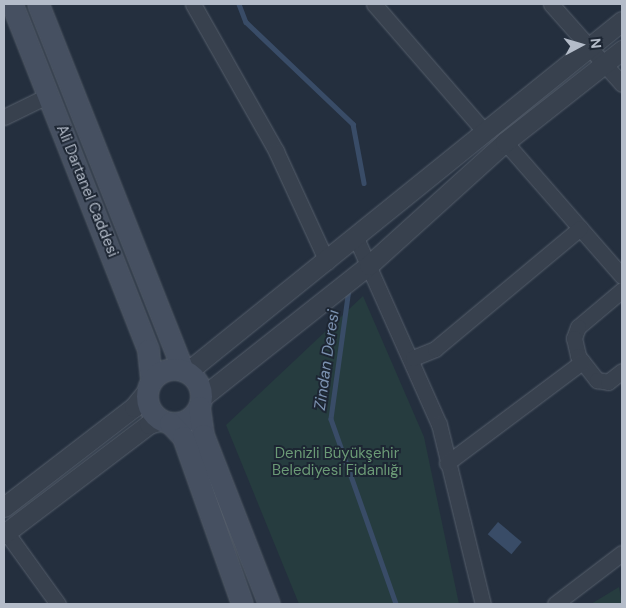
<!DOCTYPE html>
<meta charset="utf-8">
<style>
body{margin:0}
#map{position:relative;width:626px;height:608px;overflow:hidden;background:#242f3e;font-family:"DM Sans",sans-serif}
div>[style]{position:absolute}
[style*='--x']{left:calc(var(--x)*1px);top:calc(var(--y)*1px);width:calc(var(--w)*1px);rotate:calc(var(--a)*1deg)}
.green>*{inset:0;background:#263c3f}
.water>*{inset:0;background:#394c67;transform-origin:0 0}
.stream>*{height:4.5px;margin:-2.25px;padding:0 2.25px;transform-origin:2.25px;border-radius:2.25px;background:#394c67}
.roads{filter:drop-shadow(0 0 1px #565f6c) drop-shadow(0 0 1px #565f6c)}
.minor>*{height:15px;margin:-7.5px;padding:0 7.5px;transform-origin:7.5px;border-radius:7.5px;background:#38414e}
.tertiary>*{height:19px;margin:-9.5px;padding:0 9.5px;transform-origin:9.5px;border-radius:9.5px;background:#38414e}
.secondary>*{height:21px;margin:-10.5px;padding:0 10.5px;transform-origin:10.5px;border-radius:10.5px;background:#465061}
.secondary>.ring{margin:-10.5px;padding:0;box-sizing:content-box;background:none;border:21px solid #465061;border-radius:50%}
span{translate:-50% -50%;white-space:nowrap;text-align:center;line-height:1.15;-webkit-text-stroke:4px #1d2633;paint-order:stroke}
.street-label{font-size:15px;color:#b4bcc9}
.park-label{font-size:15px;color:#6b9a76}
.water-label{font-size:16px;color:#7c92b1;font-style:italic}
.frame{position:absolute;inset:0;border:5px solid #b4bcc9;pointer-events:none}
.north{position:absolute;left:556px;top:20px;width:50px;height:50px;-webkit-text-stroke:4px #1d2633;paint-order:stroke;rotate:84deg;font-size:14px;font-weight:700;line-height:20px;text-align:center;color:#b4bcc9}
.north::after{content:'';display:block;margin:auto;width:18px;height:22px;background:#b4bcc9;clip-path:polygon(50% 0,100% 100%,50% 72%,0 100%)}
</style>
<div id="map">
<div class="green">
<div style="clip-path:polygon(363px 296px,424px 437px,459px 604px,299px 604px,226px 425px)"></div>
<div style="clip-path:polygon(619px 587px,622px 604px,591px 604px)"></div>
</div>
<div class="water">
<div style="left:498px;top:522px;width:31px;height:16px;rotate:40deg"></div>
</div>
<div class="stream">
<div style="--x:239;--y:4;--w:19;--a:69"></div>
<div style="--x:246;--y:22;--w:148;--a:43.6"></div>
<div style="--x:353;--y:124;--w:60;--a:79.4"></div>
<div style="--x:349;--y:289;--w:131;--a:97.9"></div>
<div style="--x:331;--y:419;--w:196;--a:70.6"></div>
</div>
<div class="roads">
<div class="minor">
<div style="--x:193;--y:4;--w:169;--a:60.5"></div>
<div style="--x:276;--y:151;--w:122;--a:65.3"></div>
<div style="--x:374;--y:4;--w:169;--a:49.1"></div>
<div style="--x:551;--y:4;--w:107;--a:48.4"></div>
<div style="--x:4;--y:117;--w:50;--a:-26.1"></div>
<div style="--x:505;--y:142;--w:178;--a:48.9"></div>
<div style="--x:356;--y:238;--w:204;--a:66"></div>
<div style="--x:439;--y:424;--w:185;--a:76.3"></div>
<div style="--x:622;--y:290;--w:57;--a:139.9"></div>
<div style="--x:578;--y:327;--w:12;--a:110"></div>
<div style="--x:574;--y:338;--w:18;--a:77"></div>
<div style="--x:578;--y:356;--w:31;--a:52"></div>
<div style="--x:597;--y:380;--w:11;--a:10"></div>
<div style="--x:608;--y:382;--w:18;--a:-38"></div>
<div style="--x:413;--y:358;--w:24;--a:-22"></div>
<div style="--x:435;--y:349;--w:189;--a:-39.8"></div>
<div style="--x:447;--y:463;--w:169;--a:-36.8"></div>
<div style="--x:6;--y:532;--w:89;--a:54.2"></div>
<div style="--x:555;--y:604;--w:84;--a:-37.3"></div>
</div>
<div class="tertiary">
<div style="--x:187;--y:372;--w:559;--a:-38.9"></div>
<div style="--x:201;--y:398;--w:214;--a:-38.4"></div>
<div style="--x:369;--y:265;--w:183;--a:-42.1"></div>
<div style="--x:505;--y:142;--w:149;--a:-38.2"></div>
<div style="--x:4;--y:507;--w:164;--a:-37.6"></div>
<div style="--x:134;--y:407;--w:22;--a:-51"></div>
<div style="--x:4;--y:534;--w:182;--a:-37.2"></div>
<div style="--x:149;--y:424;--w:14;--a:-17"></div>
</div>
<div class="secondary">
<div style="--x:12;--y:4;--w:372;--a:68.5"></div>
<div style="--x:148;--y:350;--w:31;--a:84"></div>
<div style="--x:38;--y:4;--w:394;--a:68.4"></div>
<div class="ring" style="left:147px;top:369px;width:33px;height:33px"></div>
<div style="--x:199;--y:407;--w:28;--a:82"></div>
<div style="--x:203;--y:435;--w:181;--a:68.7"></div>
<div style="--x:170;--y:423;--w:19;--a:47"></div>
<div style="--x:183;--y:437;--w:177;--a:70.5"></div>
</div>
</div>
<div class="street-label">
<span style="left:87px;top:191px;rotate:68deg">Ali Dartanel Caddesi</span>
</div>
<div class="park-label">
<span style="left:337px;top:462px">Denizli Büyükşehir<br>Belediyesi Fidanlığı</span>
</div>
<div class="water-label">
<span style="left:327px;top:360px;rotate:-82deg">Zindan Deresi</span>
</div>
<div class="frame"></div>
<div class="north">N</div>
</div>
